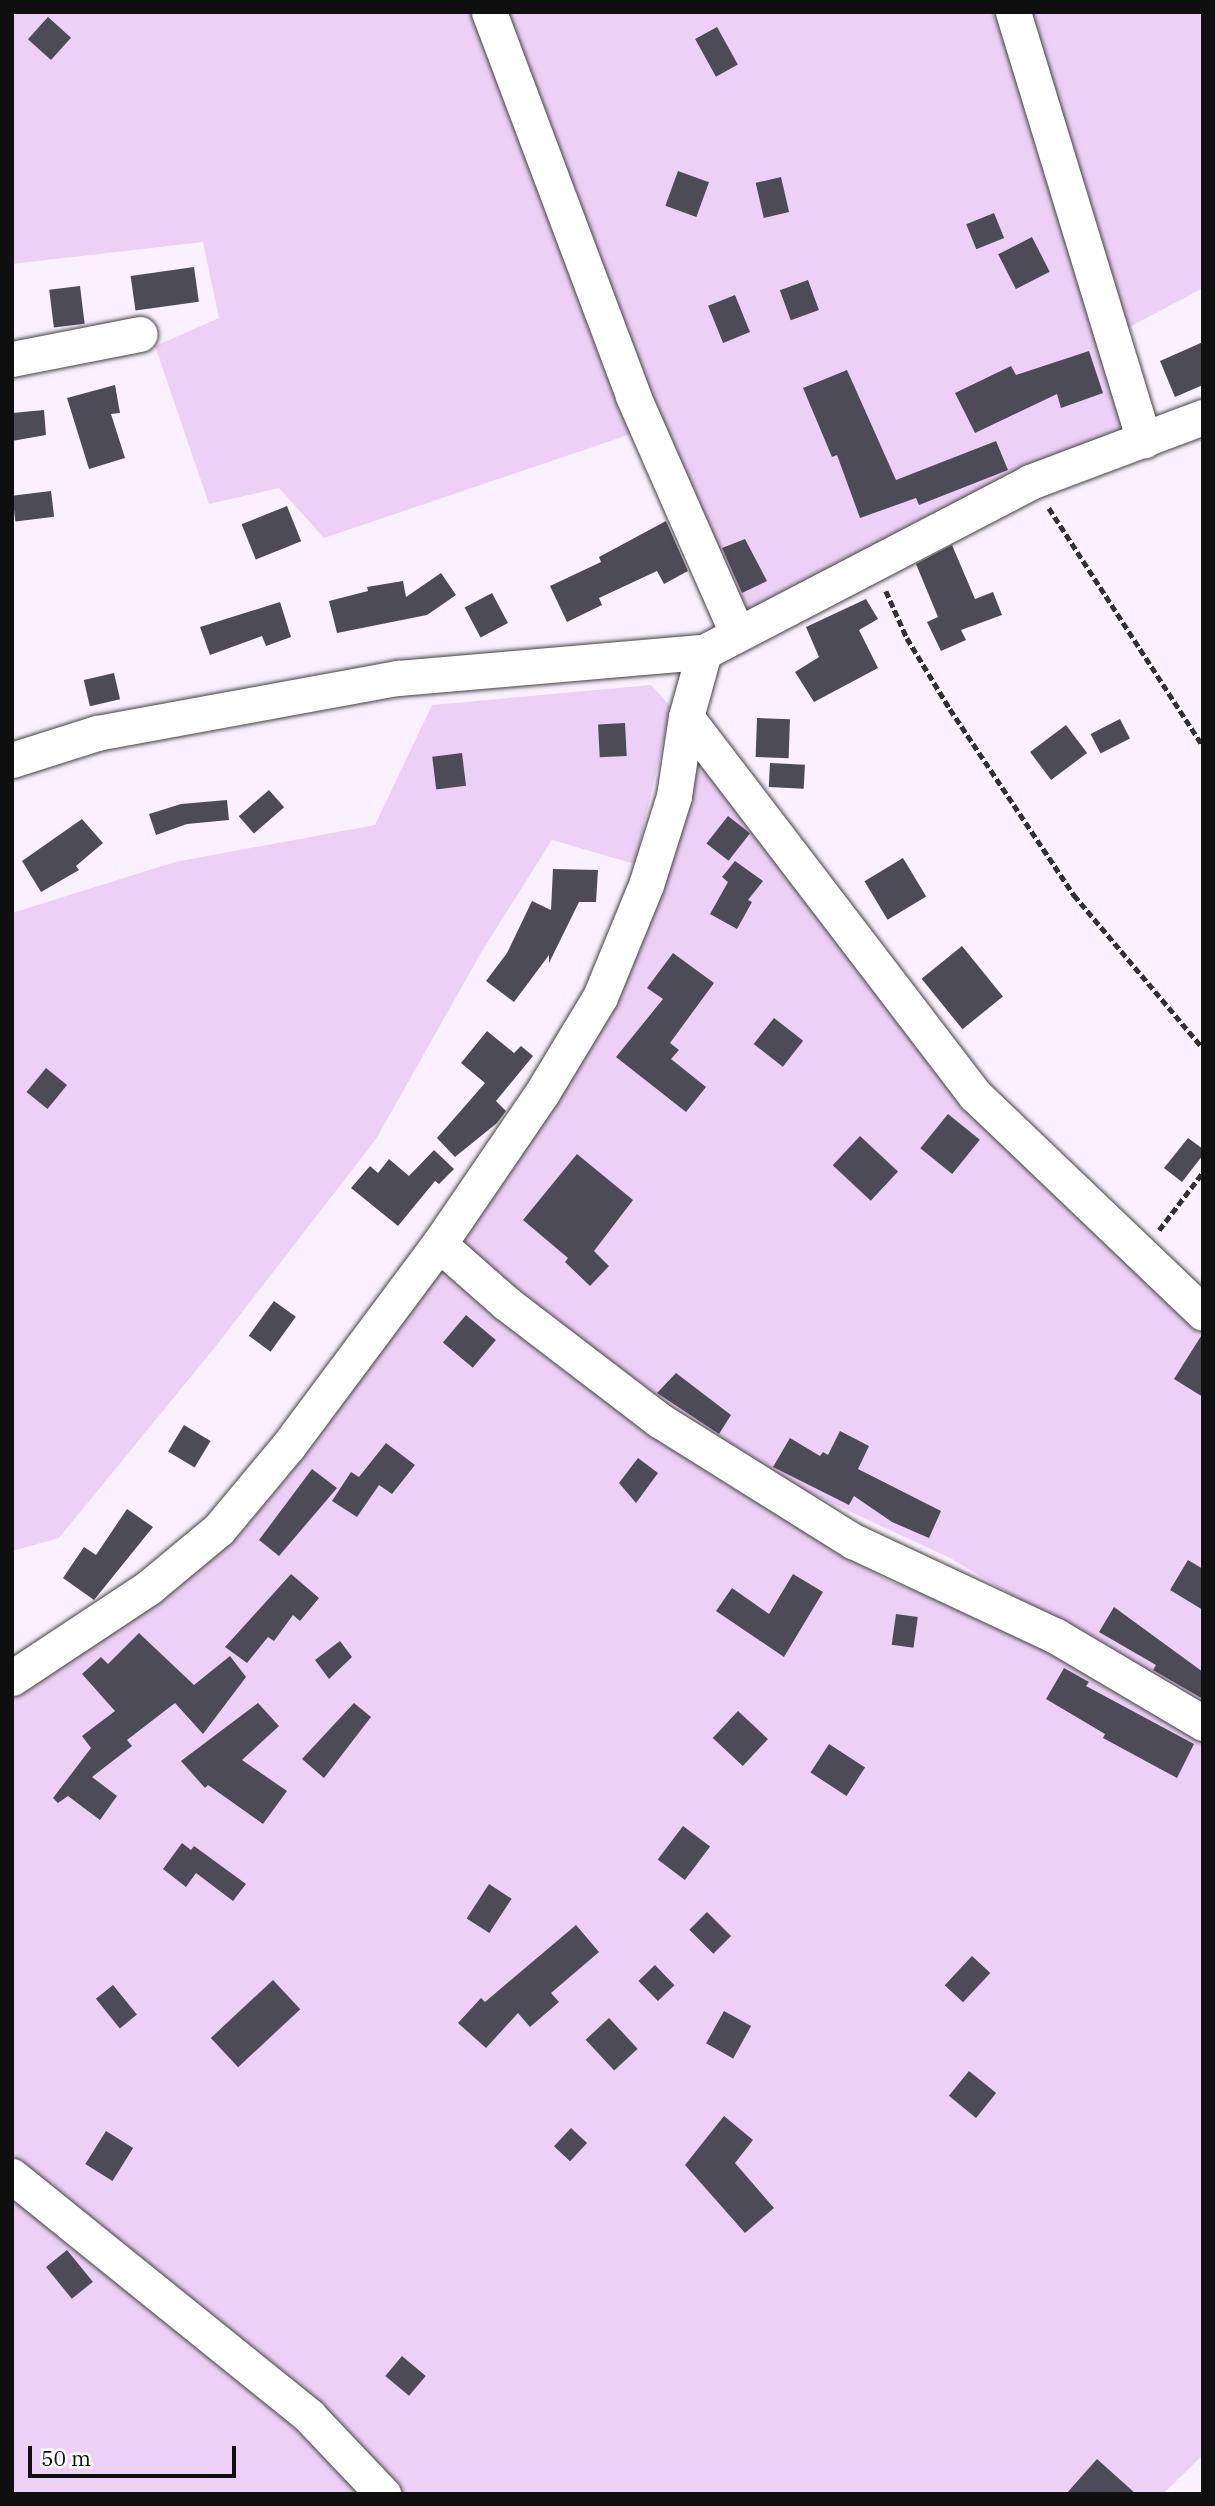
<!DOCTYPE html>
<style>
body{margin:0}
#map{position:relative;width:1215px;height:2506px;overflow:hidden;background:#faf0ff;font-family:"IBM Plex Serif",serif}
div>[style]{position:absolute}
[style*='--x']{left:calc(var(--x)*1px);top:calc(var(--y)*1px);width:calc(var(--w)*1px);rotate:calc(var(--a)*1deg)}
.farmland>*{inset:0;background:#ecd0f5}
.building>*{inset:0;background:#4e4b58;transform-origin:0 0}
.path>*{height:4.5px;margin-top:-2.25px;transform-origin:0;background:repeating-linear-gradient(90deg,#313131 0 7px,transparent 0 10.5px)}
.roads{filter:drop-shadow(0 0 2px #424242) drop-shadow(0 0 2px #424242)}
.minor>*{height:35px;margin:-17.5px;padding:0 17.5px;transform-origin:17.5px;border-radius:17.5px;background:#fff}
span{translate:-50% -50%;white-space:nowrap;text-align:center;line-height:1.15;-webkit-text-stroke:7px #fff;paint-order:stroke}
.frame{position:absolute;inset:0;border:14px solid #0f0f0f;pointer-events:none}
.scale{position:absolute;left:28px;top:2446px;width:208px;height:32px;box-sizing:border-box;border:4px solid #0f0f0f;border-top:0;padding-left:9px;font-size:21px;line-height:24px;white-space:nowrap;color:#0f0f0f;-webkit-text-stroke:5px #fff;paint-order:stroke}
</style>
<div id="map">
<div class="farmland">
<div style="clip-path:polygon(12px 12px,474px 12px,634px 433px,324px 538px,279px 488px,209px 504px,155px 346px,219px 318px,203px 242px,12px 264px)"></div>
<div style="clip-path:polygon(501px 12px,1005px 12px,1130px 426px,737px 617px)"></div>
<div style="clip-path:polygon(1023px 12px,1203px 12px,1203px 288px,1122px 331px)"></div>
<div style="clip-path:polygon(651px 685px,671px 707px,635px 864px,552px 840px,482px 951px,376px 1139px,216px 1346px,59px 1538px,12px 1551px,12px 913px,175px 862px,375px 825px,432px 705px)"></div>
<div style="clip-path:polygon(700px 752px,776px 849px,1203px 1321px,1203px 1711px,952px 1559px,746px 1463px,593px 1361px,458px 1246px,674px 835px)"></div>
<div style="clip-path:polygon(443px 1269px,560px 1368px,728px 1485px,889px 1581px,1054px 1643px,1203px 1737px,1203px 2455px,1163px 2494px,405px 2494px,298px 2390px,12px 2155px,12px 1697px,119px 1629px,206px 1564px,274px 1493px)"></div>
<div style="clip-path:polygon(12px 2192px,301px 2424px,371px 2494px,12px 2494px)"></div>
</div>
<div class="building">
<div style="left:48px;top:17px;width:31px;height:30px;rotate:42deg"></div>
<div style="left:717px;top:27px;width:43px;height:25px;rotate:61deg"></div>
<div style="left:678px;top:171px;width:33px;height:37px;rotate:20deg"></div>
<div style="left:781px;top:177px;width:36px;height:26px;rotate:77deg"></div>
<div style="left:994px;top:213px;width:27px;height:30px;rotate:68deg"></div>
<div style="left:1032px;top:237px;width:39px;height:38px;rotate:63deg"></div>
<div style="left:194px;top:267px;width:35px;height:64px;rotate:82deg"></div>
<div style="left:808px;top:280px;width:32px;height:30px;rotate:70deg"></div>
<div style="left:80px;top:286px;width:38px;height:31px;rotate:83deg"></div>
<div style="left:735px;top:295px;width:40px;height:29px;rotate:68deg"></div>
<div style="clip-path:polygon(1203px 342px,1203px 385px,1175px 397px,1160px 361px)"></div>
<div style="clip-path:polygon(1089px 351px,1103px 393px,1061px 408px,1057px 394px,975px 433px,955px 393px,1011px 366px,1016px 375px)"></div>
<div style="clip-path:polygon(847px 370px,896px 480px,996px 441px,1008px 470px,919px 505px,916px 498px,860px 518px,837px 455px,832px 457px,803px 388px)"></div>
<div style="clip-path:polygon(115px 385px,120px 413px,111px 414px,125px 458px,89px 469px,67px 398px)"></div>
<div style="clip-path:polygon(44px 410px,46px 435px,12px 441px,12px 413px)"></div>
<div style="left:51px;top:491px;width:26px;height:39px;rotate:83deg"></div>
<div style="left:287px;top:506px;width:38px;height:49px;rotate:68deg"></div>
<div style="clip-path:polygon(666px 521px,688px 571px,664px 584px,657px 571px,599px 598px,602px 605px,567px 622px,550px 586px,601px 562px,599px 557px)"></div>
<div style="clip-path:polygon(745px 539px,767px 581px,742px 593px,722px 548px)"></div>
<div style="clip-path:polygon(952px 545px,975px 599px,993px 592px,1002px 615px,961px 630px,966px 640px,941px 651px,927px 622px,938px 617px,916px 564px)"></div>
<div style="clip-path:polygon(441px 573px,456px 595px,427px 615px,337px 633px,329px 601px,368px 591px,367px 587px,403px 581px,406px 597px)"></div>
<div style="left:492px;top:593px;width:34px;height:31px;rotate:62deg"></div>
<div style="clip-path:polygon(866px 599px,878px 619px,859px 630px,878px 668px,814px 702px,795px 672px,819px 657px,806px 627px)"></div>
<div style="clip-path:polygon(280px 602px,291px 637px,266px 646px,262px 636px,210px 655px,200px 627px)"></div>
<div style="left:114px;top:673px;width:27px;height:31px;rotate:77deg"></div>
<div style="left:757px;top:718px;width:33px;height:39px;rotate:2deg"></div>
<div style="left:1120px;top:719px;width:22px;height:33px;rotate:63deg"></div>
<div style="left:625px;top:723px;width:33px;height:27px;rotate:87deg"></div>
<div style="left:1066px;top:725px;width:35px;height:45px;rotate:53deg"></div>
<div style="left:462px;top:753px;width:33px;height:30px;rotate:83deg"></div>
<div style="left:770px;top:763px;width:35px;height:24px;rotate:3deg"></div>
<div style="left:269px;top:790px;width:23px;height:40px;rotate:49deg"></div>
<div style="clip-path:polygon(227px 800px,229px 820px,187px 824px,156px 835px,149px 814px,181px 804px)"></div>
<div style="left:728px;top:816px;width:28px;height:35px;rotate:38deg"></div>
<div style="clip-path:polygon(82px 819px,103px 843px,76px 866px,79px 870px,41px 892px,22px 861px)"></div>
<div style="left:903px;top:858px;width:45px;height:45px;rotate:59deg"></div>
<div style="clip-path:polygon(735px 861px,763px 881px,748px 900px,752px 902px,737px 929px,710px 914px,728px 882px,722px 877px)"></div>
<div style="clip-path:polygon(553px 869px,598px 870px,596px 902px,579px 902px,549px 963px,549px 955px,514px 1002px,486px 981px,507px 953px,532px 901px,551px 910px)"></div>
<div style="left:962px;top:946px;width:65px;height:52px;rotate:51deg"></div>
<div style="clip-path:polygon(673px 953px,714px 983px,670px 1043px,679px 1050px,671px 1059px,706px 1087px,686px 1112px,616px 1057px,663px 999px,647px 988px)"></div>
<div style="left:774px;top:1018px;width:37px;height:33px;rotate:38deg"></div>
<div style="clip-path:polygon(487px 1031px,514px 1053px,521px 1046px,533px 1056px,496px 1101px,506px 1111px,497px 1123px,455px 1157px,437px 1138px,485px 1083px,461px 1063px)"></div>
<div style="left:46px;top:1068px;width:27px;height:31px;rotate:39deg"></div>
<div style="left:948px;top:1114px;width:41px;height:44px;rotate:39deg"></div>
<div style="left:860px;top:1136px;width:52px;height:40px;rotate:43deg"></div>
<div style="clip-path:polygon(1188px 1138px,1203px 1149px,1203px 1155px,1182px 1182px,1164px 1168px)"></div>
<div style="clip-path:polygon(434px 1150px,454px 1169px,439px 1184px,435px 1181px,398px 1226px,351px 1188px,370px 1166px,378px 1173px,389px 1159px,409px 1176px)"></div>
<div style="clip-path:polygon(577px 1154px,633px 1200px,594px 1251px,609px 1266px,590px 1286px,565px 1262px,568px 1258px,523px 1220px)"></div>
<div style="left:274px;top:1301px;width:27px;height:43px;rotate:36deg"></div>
<div style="left:466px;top:1315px;width:39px;height:36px;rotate:40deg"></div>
<div style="clip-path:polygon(1203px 1333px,1203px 1397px,1174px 1379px)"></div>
<div style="clip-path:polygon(676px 1373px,731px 1415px,719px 1434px,657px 1393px)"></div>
<div style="left:184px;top:1425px;width:31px;height:31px;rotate:31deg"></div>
<div style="clip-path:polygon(840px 1431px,869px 1446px,858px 1469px,941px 1511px,929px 1538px,892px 1522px,854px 1496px,849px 1505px,773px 1467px,790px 1438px,820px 1456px,823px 1452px,828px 1455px)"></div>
<div style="clip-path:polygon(386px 1443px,415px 1465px,392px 1494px,379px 1485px,357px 1517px,332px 1501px,351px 1472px,359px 1477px)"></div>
<div style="clip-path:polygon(638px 1458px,658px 1473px,636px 1503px,619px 1483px)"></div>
<div style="clip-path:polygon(312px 1469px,337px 1488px,279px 1556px,259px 1540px)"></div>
<div style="clip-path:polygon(127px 1509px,153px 1527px,94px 1600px,63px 1578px,84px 1547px,96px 1555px)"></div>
<div style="clip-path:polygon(1188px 1560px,1203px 1569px,1203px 1610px,1170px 1590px)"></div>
<div style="clip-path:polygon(291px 1574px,319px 1598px,300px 1621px,293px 1615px,274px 1641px,268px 1637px,247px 1663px,225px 1647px)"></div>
<div style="clip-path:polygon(793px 1574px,823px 1592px,784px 1657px,716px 1611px,732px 1588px,769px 1614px)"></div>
<div style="clip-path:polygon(1114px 1607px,1203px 1672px,1203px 1699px,1153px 1670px,1156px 1665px,1099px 1632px)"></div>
<div style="left:896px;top:1614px;width:22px;height:31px;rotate:8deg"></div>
<div style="clip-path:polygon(139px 1633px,194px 1685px,230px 1656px,246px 1677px,203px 1734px,175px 1703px,127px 1740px,132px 1746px,92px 1777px,117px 1796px,100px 1820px,68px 1796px,58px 1803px,53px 1798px,91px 1748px,82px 1736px,115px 1711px,82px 1674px,101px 1657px,108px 1664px)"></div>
<div style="clip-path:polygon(340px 1641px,352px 1657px,329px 1679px,315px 1660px)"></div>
<div style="clip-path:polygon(1064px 1668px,1089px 1682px,1086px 1686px,1194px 1744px,1177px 1778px,1103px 1738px,1105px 1734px,1046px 1699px)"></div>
<div style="clip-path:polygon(258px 1703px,279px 1726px,242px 1760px,287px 1791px,263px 1824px,208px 1785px,205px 1788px,181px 1761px)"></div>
<div style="clip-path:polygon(354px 1703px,371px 1717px,324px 1778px,302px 1759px)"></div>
<div style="left:738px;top:1711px;width:41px;height:37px;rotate:43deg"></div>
<div style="left:829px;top:1744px;width:43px;height:34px;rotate:33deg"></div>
<div style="left:683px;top:1826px;width:34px;height:42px;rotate:37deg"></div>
<div style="clip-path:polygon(182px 1843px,191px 1850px,194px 1846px,246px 1884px,233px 1901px,196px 1873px,186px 1887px,163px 1869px)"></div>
<div style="left:489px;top:1884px;width:27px;height:41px;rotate:33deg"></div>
<div style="left:707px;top:1912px;width:34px;height:25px;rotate:45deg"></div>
<div style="clip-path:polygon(576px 1925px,599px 1952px,551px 1993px,559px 2002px,530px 2027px,518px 2013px,486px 2048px,458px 2023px,481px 1998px,485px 2002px)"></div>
<div style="left:972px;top:1956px;width:25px;height:40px;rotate:43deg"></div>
<div style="left:655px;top:1965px;width:28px;height:23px;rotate:46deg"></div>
<div style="left:273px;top:1980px;width:40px;height:85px;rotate:47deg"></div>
<div style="left:113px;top:1985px;width:38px;height:22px;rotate:51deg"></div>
<div style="left:724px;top:2011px;width:31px;height:37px;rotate:29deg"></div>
<div style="left:609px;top:2018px;width:42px;height:32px;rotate:47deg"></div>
<div style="left:969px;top:2071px;width:35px;height:32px;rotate:39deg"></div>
<div style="clip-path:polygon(724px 2116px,753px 2140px,735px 2163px,774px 2208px,745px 2233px,685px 2165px)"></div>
<div style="left:571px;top:2128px;width:22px;height:25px;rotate:43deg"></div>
<div style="left:106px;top:2131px;width:32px;height:39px;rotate:32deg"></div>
<div style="left:67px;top:2250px;width:41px;height:27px;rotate:51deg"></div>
<div style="left:402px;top:2356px;width:31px;height:26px;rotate:40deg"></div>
<div style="clip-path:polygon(1097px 2459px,1136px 2494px,1066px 2494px)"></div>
</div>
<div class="path">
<div style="--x:1049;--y:508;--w:283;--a:57.1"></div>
<div style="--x:886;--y:591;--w:51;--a:65.9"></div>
<div style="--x:907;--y:638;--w:83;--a:58.8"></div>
<div style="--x:950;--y:709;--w:224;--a:56.3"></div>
<div style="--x:1074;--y:895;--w:200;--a:49.9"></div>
<div style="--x:1159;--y:1230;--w:73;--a:-52.8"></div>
</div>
<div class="roads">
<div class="minor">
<div style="--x:489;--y:12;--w:410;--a:69.4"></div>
<div style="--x:633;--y:396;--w:259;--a:66.3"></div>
<div style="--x:1013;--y:12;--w:448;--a:73"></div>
<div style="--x:12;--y:359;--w:130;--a:-11.1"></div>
<div style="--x:686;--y:717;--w:476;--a:52.6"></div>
<div style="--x:975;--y:1095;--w:315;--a:43.7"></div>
<div style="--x:12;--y:760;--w:89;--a:-17.6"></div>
<div style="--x:97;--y:733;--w:306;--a:-10.4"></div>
<div style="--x:398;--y:678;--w:307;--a:-4.9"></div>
<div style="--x:704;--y:652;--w:368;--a:-27.5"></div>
<div style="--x:1030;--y:482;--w:185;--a:-20.6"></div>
<div style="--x:439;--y:1244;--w:89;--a:41.4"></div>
<div style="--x:506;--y:1303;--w:193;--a:37.4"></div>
<div style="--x:659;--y:1420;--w:229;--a:32"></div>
<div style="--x:853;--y:1541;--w:224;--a:25.1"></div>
<div style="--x:1056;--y:1636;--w:171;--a:30.6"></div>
<div style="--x:12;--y:1678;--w:163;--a:-33.5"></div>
<div style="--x:148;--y:1588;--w:92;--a:-39.7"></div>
<div style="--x:219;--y:1529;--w:109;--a:-50.2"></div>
<div style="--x:289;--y:1445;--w:251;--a:-53.3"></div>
<div style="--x:439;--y:1244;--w:183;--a:-55.7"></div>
<div style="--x:542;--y:1093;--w:112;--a:-58.9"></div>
<div style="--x:600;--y:997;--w:121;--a:-67.7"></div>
<div style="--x:646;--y:885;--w:93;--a:-72.5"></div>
<div style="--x:674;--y:796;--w:80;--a:-81.4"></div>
<div style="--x:686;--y:717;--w:67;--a:-74.5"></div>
<div style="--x:12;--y:2176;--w:382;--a:38.9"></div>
<div style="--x:309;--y:2416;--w:108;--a:46.5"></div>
</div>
</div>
<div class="frame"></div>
<div class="scale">50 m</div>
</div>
